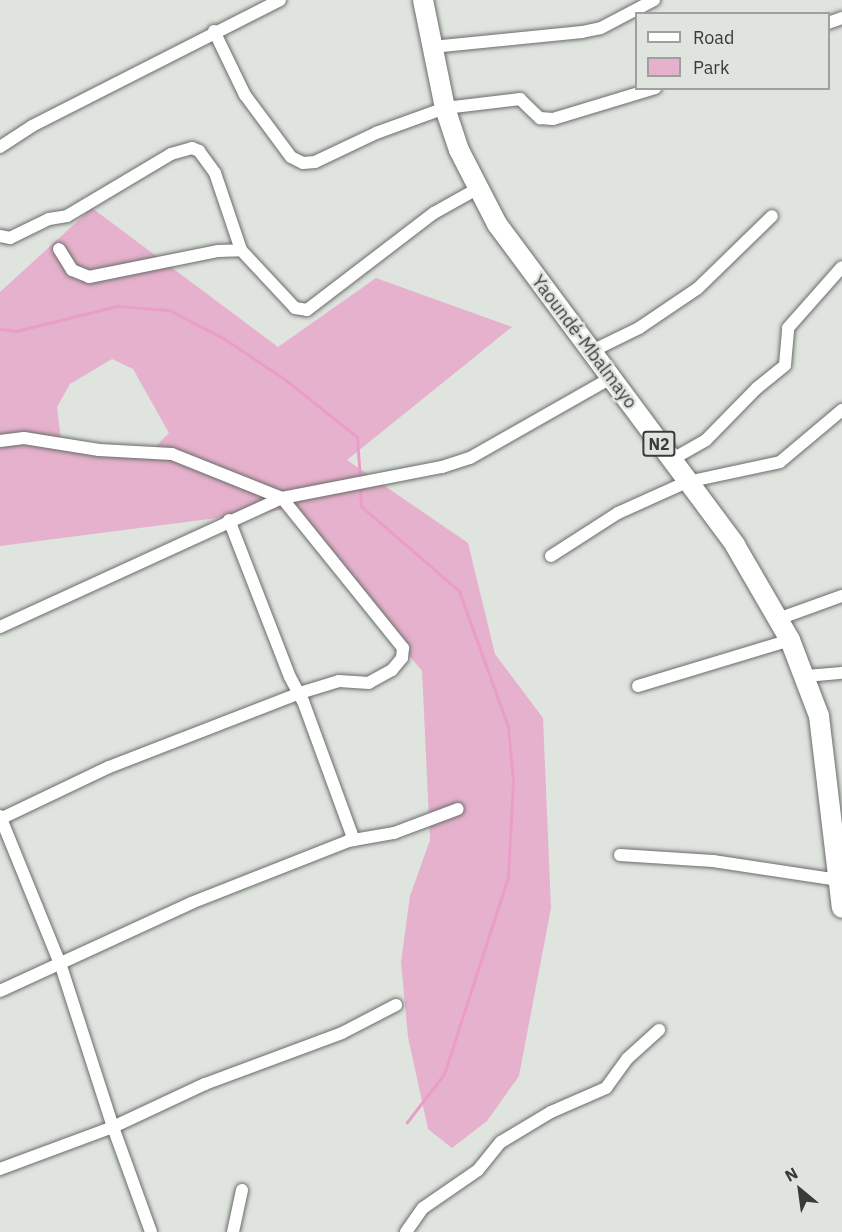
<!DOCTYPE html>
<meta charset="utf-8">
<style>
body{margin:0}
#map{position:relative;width:842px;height:1232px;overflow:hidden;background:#e0e4df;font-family:"IBM Plex Sans",sans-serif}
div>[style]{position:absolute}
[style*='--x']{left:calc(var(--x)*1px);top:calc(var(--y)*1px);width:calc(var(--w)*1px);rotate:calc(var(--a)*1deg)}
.green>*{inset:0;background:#e6b1cd}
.stream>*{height:3px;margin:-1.5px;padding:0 1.5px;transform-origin:1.5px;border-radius:1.5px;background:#ea9ec7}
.roads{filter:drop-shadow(0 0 2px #696d69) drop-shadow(0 0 2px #696d69)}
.minor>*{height:12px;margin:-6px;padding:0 6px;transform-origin:6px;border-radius:6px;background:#fff}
.trunk>*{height:20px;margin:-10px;padding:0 10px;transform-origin:10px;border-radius:10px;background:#fff}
span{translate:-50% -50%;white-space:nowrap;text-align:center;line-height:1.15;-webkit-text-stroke:5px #e0e4df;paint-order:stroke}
.shield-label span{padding:2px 4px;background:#e0e4df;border:2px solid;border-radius:4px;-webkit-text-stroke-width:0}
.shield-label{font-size:16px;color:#393b39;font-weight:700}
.street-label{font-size:18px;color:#393b39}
.legend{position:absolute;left:635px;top:12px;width:195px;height:78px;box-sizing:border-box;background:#e0e4df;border:2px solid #9da09d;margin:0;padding:8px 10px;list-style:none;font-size:18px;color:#393b39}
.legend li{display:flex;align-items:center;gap:12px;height:30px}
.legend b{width:30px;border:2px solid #9da09d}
.north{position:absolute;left:770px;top:1160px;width:60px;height:60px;-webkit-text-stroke:4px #e0e4df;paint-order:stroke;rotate:331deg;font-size:16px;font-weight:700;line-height:24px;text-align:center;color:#393b39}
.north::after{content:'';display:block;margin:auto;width:21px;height:27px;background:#393b39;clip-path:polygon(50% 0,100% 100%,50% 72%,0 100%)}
</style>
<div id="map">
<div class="green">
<div style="clip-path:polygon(evenodd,92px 208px,278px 347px,376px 278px,512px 327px,347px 460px,468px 543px,495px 654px,543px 718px,551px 908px,519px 1076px,487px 1121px,452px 1148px,428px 1129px,408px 1037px,401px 962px,410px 896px,430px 840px,422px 671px,288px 509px,0 546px,0 292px,92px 208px,112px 359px,133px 369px,169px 433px,144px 458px,62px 448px,57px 407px,70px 384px,112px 359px)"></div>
</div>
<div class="stream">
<div style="--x:0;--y:329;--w:16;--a:7"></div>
<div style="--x:16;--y:331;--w:104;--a:-13.9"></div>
<div style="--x:117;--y:306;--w:52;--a:4.4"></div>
<div style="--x:169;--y:310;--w:61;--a:27.4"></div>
<div style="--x:223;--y:338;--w:72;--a:33.7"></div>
<div style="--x:283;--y:378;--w:95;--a:38.6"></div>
<div style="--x:357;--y:437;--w:43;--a:86"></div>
<div style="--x:360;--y:486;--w:20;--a:87"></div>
<div style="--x:361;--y:506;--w:130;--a:40.9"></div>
<div style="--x:459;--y:591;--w:144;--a:70.1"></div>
<div style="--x:508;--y:726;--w:55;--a:84.8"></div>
<div style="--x:513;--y:781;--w:96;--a:93"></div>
<div style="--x:508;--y:877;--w:207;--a:108"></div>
<div style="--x:444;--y:1074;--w:61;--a:127.6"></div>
</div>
<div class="roads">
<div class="minor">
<div style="--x:828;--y:23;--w:15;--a:-20"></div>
<div style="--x:214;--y:31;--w:71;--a:64.2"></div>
<div style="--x:245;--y:95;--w:77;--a:53.4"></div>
<div style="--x:291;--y:157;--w:13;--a:27"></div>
<div style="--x:303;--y:163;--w:12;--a:-5"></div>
<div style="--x:315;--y:162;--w:68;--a:-25.4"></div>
<div style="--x:376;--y:133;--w:73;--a:-19.9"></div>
<div style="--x:445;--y:108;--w:76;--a:-6.8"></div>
<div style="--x:520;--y:99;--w:28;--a:44"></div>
<div style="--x:540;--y:118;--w:13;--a:4"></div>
<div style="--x:553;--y:119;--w:107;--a:-16.9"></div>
<div style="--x:432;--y:47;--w:151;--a:-5.7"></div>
<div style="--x:582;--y:32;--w:19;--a:-12"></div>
<div style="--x:601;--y:28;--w:60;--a:-27.8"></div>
<div style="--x:0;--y:147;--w:38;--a:-33"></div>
<div style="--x:32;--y:126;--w:278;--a:-26.9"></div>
<div style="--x:0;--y:236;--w:10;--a:11"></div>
<div style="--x:10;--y:238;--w:43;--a:-26"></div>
<div style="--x:49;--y:219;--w:18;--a:-9"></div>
<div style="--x:67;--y:216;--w:121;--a:-30.8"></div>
<div style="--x:171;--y:154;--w:22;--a:-16"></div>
<div style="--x:192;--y:148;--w:8;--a:23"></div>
<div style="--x:199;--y:151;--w:27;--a:54"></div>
<div style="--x:215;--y:173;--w:81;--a:71.3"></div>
<div style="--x:59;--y:249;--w:25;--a:58"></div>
<div style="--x:72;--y:270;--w:18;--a:22"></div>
<div style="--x:89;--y:277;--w:132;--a:-11.4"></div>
<div style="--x:218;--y:251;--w:23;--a:-2"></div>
<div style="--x:241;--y:250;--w:79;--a:47"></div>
<div style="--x:295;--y:308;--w:12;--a:9"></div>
<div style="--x:307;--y:310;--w:160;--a:-37.4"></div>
<div style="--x:434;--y:213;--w:49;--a:-29.2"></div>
<div style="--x:590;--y:352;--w:55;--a:-26.1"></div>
<div style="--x:639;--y:328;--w:71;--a:-34.1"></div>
<div style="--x:698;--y:288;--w:103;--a:-44.2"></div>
<div style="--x:0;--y:441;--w:24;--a:-7"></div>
<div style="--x:24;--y:438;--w:76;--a:9.1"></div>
<div style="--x:99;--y:450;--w:73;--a:3.1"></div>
<div style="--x:172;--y:454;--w:118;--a:21.8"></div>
<div style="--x:282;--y:498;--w:193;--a:51.1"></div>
<div style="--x:403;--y:648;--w:10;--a:96"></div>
<div style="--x:402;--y:658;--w:16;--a:130"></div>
<div style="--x:392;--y:670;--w:26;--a:151"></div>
<div style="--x:369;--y:683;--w:30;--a:-176"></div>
<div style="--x:339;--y:681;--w:41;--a:162.9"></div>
<div style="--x:300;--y:693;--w:205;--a:158.8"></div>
<div style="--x:109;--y:767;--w:121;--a:154.5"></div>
<div style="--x:671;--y:460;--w:40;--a:-29.7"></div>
<div style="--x:706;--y:440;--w:73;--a:-45.6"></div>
<div style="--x:757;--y:388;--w:36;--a:-39"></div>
<div style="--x:785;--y:365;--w:37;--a:-85"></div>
<div style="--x:788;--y:328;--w:81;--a:-48.5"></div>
<div style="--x:229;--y:520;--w:168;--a:68.8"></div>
<div style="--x:290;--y:677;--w:27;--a:62"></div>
<div style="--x:303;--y:701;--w:148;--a:69.9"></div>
<div style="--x:551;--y:556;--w:80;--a:-32.7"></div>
<div style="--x:618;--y:513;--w:76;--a:-24.2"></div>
<div style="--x:687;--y:482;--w:95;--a:-12.1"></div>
<div style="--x:780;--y:462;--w:81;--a:-40"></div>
<div style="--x:778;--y:619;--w:68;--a:-19.8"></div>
<div style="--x:0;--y:627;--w:310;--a:-24.6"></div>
<div style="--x:282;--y:498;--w:163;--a:-11"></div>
<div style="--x:442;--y:467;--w:29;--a:-18"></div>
<div style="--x:470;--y:458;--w:162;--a:-29.6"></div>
<div style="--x:806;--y:676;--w:36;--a:-5"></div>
<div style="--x:638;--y:686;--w:159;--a:-16.8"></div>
<div style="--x:0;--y:816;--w:162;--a:67.9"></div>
<div style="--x:61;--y:966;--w:169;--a:72.1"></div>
<div style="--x:113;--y:1127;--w:121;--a:159.6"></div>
<div style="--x:620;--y:855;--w:93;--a:3.7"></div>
<div style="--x:713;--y:861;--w:127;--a:8.6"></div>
<div style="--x:0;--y:991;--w:210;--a:-24.7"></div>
<div style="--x:191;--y:903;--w:169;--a:-21.5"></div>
<div style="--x:348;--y:841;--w:47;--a:-9.9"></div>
<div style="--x:394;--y:833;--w:68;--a:-20.6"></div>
<div style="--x:151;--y:1232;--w:112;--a:-109.9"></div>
<div style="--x:113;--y:1127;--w:102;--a:-25.1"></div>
<div style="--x:205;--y:1084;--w:146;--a:-20.4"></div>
<div style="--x:342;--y:1033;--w:61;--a:-27.4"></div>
<div style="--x:233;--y:1232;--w:43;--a:-77.9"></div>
<div style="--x:406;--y:1232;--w:29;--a:-55"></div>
<div style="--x:423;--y:1208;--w:67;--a:-34.6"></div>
<div style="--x:478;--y:1170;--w:36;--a:-51"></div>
<div style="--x:501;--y:1142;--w:58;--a:-31"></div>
<div style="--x:551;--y:1112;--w:60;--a:-23.6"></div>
<div style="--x:606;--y:1088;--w:37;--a:-54"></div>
<div style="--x:628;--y:1058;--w:42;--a:-42.1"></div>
</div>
<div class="trunk">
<div style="--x:423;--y:0;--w:110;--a:78.5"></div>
<div style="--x:445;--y:108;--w:44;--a:71.6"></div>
<div style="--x:459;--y:150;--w:83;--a:62.8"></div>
<div style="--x:497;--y:224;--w:400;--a:53.4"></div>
<div style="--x:735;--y:545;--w:110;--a:59.9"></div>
<div style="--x:790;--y:640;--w:81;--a:69.1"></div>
<div style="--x:819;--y:716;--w:193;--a:83.2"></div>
</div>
</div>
<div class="shield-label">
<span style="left:659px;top:444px">N2</span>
</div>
<div class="street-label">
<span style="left:584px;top:342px;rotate:53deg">Yaoundé-Mbalmayo</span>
</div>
<ul class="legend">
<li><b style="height:8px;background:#fff"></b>Road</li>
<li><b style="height:16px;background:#e6b1cd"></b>Park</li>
</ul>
<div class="north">N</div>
</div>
